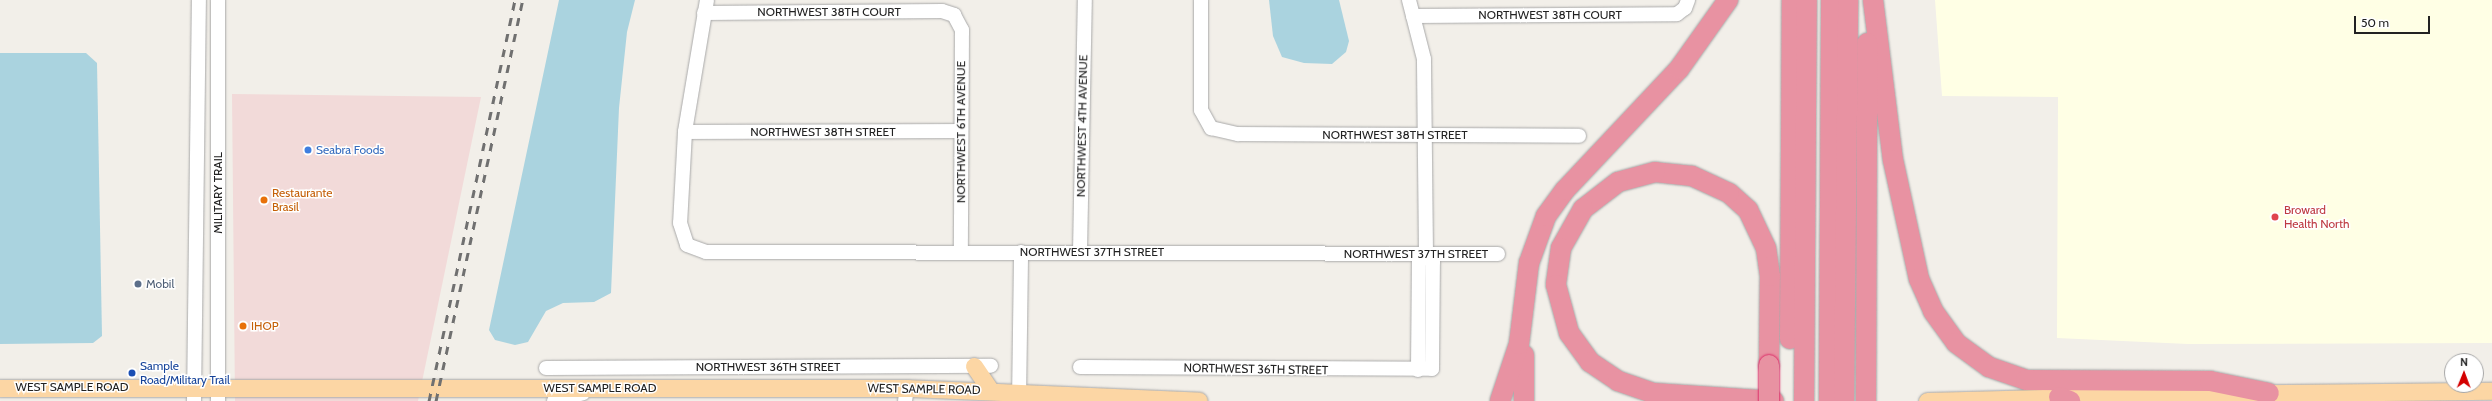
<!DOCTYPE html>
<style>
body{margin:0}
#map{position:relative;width:2492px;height:401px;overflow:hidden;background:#f2efe9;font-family:Cabin,sans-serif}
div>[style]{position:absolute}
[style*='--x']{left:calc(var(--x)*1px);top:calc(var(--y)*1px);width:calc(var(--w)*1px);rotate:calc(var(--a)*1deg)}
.commercial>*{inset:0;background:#f2dad9}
.education>*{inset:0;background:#ffffe5}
.water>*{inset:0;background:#aad3df}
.roads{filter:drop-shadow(0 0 1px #a9a9a9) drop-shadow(0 0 1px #a9a9a9)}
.minor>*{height:14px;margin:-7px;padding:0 7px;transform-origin:7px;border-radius:7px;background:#fff}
.major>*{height:17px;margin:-8.5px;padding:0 8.5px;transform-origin:8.5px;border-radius:8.5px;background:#fcd6a4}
.highway>*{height:20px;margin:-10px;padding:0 10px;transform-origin:10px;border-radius:10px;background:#e892a2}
.rail>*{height:3px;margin-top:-1.5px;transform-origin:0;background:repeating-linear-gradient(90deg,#707070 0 8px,transparent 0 16px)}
.bridges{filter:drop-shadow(0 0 1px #dc2a67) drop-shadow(0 0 1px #dc2a67)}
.highway-bridge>*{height:20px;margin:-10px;padding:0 10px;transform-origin:10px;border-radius:10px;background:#e892a2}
.dots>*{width:11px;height:11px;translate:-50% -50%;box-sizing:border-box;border:2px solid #fff;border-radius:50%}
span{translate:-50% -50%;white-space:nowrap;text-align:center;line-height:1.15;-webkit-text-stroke:3px #fff;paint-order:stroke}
.street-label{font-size:12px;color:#222}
.shop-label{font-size:12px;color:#366cbe}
.left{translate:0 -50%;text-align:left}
.food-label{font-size:12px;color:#c56008}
.health-label{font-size:12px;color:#be3a42}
.service-label{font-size:12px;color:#4e5e75}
.transit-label{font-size:12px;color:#164399}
.north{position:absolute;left:2444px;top:353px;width:40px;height:40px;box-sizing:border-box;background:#fff;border:1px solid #a7a7a7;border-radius:50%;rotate:1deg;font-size:11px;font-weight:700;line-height:16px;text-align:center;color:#222}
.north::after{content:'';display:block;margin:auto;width:14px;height:18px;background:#d40000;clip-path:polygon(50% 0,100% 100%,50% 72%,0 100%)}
.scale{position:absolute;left:2354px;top:16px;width:76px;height:18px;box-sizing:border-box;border:2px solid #222;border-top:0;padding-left:5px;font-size:12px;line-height:14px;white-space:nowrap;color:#222;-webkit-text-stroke:3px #fff;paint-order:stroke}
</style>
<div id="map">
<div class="commercial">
<div style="clip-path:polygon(232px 94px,481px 97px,418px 401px,235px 401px)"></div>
</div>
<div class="education">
<div style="clip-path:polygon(1935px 0,2492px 0,2492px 343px,2188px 344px,2057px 338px,2058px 97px,1942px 96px)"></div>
</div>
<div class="water">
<div style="clip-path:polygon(559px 0,635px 0,627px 32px,619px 108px,611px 293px,594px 302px,563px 303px,546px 311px,528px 342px,515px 345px,495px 340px,489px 330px)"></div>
<div style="clip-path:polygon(1269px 0,1339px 0,1349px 41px,1346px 52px,1332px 64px,1304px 63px,1282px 57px,1273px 36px)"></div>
<div style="clip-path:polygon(0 53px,86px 53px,97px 63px,102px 336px,93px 343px,0 344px)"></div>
</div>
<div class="roads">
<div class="minor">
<div style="--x:707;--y:0;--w:134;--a:99.5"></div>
<div style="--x:685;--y:132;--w:91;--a:93.1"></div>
<div style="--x:680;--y:223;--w:23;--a:72"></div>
<div style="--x:687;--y:245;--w:20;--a:20"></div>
<div style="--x:706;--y:252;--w:792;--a:0.14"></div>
<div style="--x:1201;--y:0;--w:110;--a:90"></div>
<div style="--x:1201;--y:110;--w:21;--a:61"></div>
<div style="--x:1211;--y:128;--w:28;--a:13"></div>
<div style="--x:1238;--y:134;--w:341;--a:0.3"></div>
<div style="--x:704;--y:13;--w:238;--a:-0.5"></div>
<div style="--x:942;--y:11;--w:13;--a:18"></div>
<div style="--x:954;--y:15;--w:17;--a:62"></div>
<div style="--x:962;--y:30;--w:221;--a:90.3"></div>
<div style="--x:1413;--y:16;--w:264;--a:-0.4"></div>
<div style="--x:1677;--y:14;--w:10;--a:-37"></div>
<div style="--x:1685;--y:8;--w:9;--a:-69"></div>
<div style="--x:685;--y:132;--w:276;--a:-0.2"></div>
<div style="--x:1080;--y:252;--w:252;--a:-88.9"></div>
<div style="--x:1080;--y:367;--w:352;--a:0.3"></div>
<div style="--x:1432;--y:369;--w:107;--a:-89.5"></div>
<div style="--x:1433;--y:262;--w:11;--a:-131"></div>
<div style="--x:1426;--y:254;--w:195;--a:-90.6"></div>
<div style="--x:1424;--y:59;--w:61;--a:-104.3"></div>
<div style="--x:546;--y:368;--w:445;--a:-0.3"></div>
<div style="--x:1418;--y:370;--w:108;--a:-89.5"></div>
<div style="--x:1419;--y:262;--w:11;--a:-49"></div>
<div style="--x:194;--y:401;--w:401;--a:-89.3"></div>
<div style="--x:218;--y:401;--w:401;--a:-90"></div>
<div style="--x:554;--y:401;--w:30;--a:-15"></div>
<div style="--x:905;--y:401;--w:13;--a:-81"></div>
<div style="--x:1019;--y:401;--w:149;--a:-89.2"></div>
</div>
<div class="major">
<div style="--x:974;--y:366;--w:29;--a:56"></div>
<div style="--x:0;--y:388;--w:907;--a:0"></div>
<div style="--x:907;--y:388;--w:292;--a:2.5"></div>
<div style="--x:1927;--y:401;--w:261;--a:-1.5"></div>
<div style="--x:2188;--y:394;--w:304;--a:-0.6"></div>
</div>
<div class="highway">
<div style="--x:1873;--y:0;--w:161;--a:82.9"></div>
<div style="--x:1893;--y:160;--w:122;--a:77.7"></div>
<div style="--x:1919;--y:279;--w:35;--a:66"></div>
<div style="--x:1933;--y:311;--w:39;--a:54"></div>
<div style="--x:1956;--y:343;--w:41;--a:36"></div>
<div style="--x:1989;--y:367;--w:39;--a:19"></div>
<div style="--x:2026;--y:380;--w:184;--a:0.3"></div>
<div style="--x:2210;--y:381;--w:60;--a:11.5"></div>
<div style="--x:1790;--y:339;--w:339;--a:-89.7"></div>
<div style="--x:1524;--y:355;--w:46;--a:90"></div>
<div style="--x:1769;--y:365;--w:89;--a:-89.4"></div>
<div style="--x:1770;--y:276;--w:28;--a:-98"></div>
<div style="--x:1766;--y:248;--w:42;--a:-115.3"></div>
<div style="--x:1748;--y:210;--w:25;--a:-138"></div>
<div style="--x:1729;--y:193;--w:41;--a:-155.3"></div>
<div style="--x:1692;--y:176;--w:37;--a:-174"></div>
<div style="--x:1655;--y:172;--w:38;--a:165"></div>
<div style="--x:1618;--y:182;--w:44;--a:142.4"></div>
<div style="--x:1583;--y:209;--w:45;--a:119.4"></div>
<div style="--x:1561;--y:248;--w:37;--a:98"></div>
<div style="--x:1556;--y:285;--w:50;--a:74.8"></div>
<div style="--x:1569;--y:333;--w:36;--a:54"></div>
<div style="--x:1590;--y:362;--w:34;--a:34"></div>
<div style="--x:1618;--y:381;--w:37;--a:19"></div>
<div style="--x:1653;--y:393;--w:121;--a:3.8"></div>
<div style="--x:2059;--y:397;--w:12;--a:20"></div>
<div style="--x:1500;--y:401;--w:60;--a:-71.6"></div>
<div style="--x:1519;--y:344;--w:82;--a:-83"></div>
<div style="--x:1529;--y:263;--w:50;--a:-70.1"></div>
<div style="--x:1546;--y:216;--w:32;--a:-54"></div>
<div style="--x:1565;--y:190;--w:166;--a:-46.7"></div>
<div style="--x:1679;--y:69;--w:85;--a:-54.6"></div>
<div style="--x:1804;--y:401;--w:401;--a:-89.6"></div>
<div style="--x:1829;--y:401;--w:401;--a:-89.7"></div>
<div style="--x:1844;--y:401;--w:401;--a:-89.4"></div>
<div style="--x:1866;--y:401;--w:358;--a:-89.8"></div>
</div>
</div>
<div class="rail">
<div style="--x:429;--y:401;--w:410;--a:-77.9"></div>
<div style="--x:436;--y:401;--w:410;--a:-77.8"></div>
</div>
<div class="bridges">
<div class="highway-bridge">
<div style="--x:1769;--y:401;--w:36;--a:-90"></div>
</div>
</div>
<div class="dots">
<div style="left:308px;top:150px;background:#3f7fe0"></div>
<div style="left:264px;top:200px;background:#e8710a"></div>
<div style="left:2275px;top:217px;background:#e0444e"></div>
<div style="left:138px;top:284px;background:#5c6f8a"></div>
<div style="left:243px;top:326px;background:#e8710a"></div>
<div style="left:132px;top:373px;background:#1a4fb4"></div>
</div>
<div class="street-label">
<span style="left:829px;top:12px">NORTHWEST 38TH COURT</span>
<span style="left:1550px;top:15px">NORTHWEST 38TH COURT</span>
<span style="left:1082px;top:126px;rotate:-89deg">NORTHWEST 4TH AVENUE</span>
<span style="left:823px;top:132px">NORTHWEST 38TH STREET</span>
<span style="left:961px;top:132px;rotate:-90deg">NORTHWEST 6TH AVENUE</span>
<span style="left:1395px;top:135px">NORTHWEST 38TH STREET</span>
<span style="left:218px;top:193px;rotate:-90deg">MILITARY TRAIL</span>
<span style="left:1092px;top:252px">NORTHWEST 37TH STREET</span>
<span style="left:1416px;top:254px">NORTHWEST 37TH STREET</span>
<span style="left:768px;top:367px">NORTHWEST 36TH STREET</span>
<span style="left:1256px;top:369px;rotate:1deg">NORTHWEST 36TH STREET</span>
<span style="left:72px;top:387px">WEST SAMPLE ROAD</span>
<span style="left:600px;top:388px">WEST SAMPLE ROAD</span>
<span style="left:924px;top:389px;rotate:1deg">WEST SAMPLE ROAD</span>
</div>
<div class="shop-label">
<span class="left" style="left:316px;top:150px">Seabra Foods</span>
</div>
<div class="food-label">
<span class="left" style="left:272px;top:200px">Restaurante<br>Brasil</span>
<span class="left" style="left:251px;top:326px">IHOP</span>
</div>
<div class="health-label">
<span class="left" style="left:2284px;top:217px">Broward<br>Health North</span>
</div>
<div class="service-label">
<span class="left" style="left:146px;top:284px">Mobil</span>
</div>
<div class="transit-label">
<span class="left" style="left:140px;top:373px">Sample<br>Road/Military Trail</span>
</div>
<div class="north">N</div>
<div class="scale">50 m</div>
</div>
